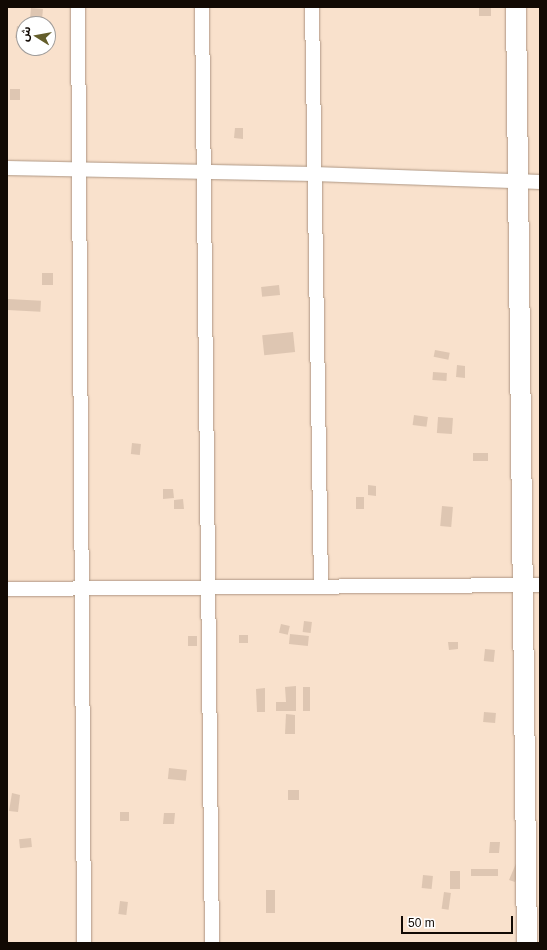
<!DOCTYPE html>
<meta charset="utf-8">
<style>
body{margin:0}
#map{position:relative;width:547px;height:950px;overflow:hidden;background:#f9e1cc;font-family:Arial,"Noto Sans Arabic",sans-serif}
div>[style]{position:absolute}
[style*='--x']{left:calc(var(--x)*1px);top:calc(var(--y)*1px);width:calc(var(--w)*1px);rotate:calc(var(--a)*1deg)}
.building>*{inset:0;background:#dec6b2;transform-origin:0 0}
.roads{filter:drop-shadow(0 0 1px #ae9784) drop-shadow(0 0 1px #ae9784)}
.street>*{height:14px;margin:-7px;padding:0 7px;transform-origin:7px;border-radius:7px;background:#fff}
.secondary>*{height:20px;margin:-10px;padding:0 10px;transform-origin:10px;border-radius:10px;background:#fff}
span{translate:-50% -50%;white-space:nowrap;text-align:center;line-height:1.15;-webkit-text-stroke:3px #fff;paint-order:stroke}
.frame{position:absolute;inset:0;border:8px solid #120a04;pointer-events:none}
.north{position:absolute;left:16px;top:16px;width:40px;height:40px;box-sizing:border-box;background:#fff;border:1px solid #a09d9b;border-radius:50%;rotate:281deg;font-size:11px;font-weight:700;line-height:16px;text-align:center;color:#120a04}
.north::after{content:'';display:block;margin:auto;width:14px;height:18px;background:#645e2b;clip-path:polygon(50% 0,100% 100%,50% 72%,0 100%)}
.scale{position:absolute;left:401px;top:916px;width:112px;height:18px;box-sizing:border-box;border:2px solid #120a04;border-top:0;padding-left:5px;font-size:12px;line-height:14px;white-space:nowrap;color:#120a04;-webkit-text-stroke:3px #fff;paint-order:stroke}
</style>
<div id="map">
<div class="building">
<div style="left:479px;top:7px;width:12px;height:9px"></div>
<div style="left:31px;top:8px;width:12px;height:10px;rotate:5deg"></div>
<div style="clip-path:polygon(17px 26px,24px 28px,24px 39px,15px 38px)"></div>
<div style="left:10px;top:89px;width:10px;height:11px"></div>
<div style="clip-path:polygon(235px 128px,243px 128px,243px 139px,234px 138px)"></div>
<div style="left:42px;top:273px;width:11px;height:12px"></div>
<div style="left:279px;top:285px;width:10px;height:18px;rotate:84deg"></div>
<div style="left:8px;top:299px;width:33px;height:11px;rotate:3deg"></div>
<div style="left:293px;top:332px;width:20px;height:31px;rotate:84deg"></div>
<div style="left:435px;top:350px;width:15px;height:7px;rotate:11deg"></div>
<div style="clip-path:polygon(457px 365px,465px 366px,465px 378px,456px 377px)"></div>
<div style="left:433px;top:372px;width:14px;height:8px;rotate:4deg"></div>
<div style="left:414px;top:415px;width:14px;height:10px;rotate:8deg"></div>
<div style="left:438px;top:417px;width:15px;height:16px;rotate:4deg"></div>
<div style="left:132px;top:443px;width:9px;height:11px;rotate:6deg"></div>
<div style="left:473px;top:453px;width:15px;height:8px"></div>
<div style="clip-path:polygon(368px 485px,376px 486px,376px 496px,368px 495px)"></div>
<div style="clip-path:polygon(163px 489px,173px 489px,174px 498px,163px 499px)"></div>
<div style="left:356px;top:497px;width:8px;height:12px"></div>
<div style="clip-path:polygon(183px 499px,184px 509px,174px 509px,174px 500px)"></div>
<div style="left:442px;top:506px;width:11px;height:20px;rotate:5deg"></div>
<div style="left:304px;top:621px;width:8px;height:11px;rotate:7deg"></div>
<div style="left:281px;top:624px;width:9px;height:9px;rotate:13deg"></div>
<div style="left:290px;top:634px;width:19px;height:10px;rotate:6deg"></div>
<div style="left:239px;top:635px;width:9px;height:8px"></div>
<div style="left:188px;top:636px;width:9px;height:10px"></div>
<div style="clip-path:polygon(448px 642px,458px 642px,458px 649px,449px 650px)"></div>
<div style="left:485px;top:649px;width:10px;height:12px;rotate:6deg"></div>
<div style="clip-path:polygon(296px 686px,296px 711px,276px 711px,276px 702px,286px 702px,285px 687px)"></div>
<div style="left:303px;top:687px;width:7px;height:24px"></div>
<div style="clip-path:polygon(265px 688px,265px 712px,257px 712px,256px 689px)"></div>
<div style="left:484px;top:712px;width:12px;height:10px;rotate:5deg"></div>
<div style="clip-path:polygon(286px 714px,295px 715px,295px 734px,285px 734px)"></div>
<div style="left:169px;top:768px;width:18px;height:11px;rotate:6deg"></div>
<div style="left:288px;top:790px;width:11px;height:10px"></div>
<div style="clip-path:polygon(12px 793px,20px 795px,18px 812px,9px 811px)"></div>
<div style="left:120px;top:812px;width:9px;height:9px"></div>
<div style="clip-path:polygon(164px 813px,175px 813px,174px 824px,163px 824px)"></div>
<div style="left:31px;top:838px;width:9px;height:12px;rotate:84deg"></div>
<div style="clip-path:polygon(490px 842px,500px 842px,499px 853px,489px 853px)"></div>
<div style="clip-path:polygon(520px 854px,525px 856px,515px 882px,509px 880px)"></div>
<div style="left:498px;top:869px;width:7px;height:27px;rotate:90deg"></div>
<div style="left:450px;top:871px;width:10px;height:18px"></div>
<div style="left:423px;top:875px;width:10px;height:13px;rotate:6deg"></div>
<div style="left:275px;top:890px;width:23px;height:9px;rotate:90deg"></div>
<div style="left:444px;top:892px;width:7px;height:17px;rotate:8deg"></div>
<div style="left:120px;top:901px;width:8px;height:13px;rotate:7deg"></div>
</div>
<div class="roads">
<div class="street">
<div style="--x:78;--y:7;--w:936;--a:89.63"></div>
<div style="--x:202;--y:7;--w:936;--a:89.39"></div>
<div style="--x:312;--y:7;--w:580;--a:89.11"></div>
<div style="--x:7;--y:168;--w:307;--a:1.1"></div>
<div style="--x:314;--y:174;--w:226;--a:2"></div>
<div style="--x:7;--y:589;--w:533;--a:-0.43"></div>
</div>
<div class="secondary">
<div style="--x:516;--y:7;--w:936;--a:89.33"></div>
</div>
</div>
<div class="frame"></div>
<div class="north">ش</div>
<div class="scale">50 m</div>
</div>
